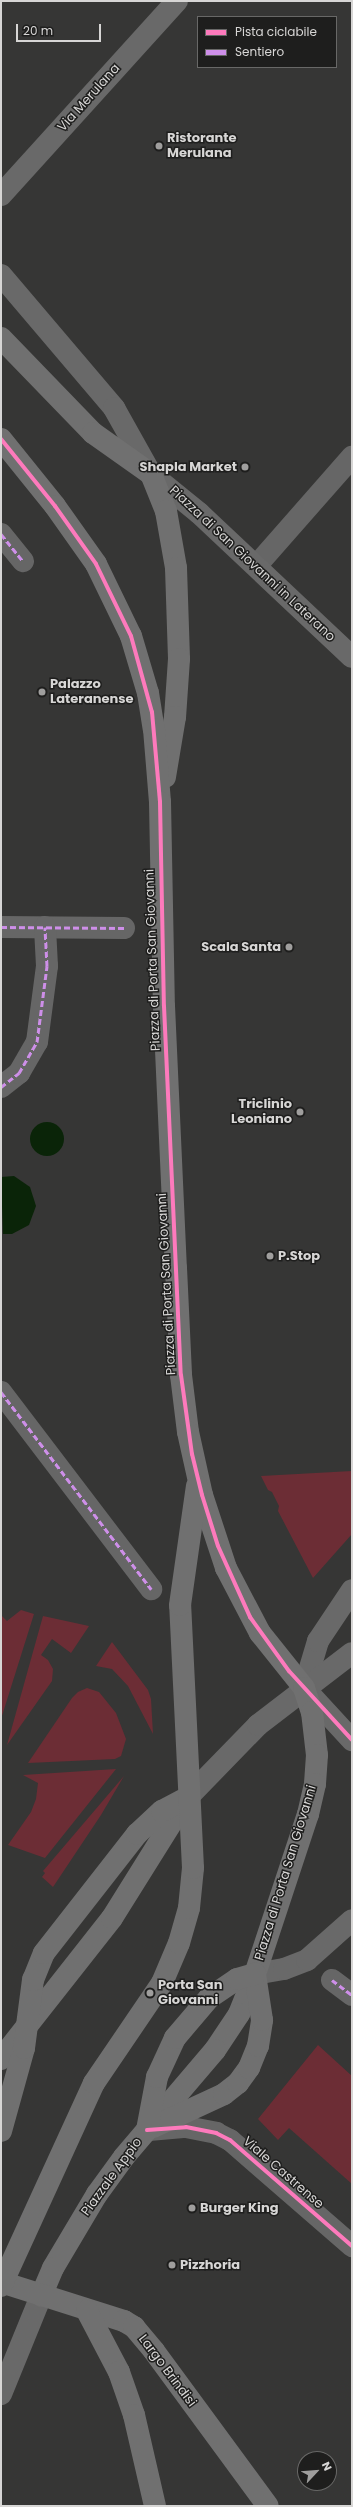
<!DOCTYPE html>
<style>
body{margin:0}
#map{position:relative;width:353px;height:2507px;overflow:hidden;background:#363635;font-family:Poppins,sans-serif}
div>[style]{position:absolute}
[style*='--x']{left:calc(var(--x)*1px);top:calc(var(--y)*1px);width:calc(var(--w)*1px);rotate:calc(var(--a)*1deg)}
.green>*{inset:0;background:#6c2d35}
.water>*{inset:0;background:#0a2408}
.round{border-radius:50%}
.pedestrian>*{height:22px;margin:-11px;padding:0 11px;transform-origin:11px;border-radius:11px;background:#666}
.minor>*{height:22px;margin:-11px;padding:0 11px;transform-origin:11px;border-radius:11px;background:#666}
.secondary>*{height:22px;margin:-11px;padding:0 11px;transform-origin:11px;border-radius:11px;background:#696969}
.primary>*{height:22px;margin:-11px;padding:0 11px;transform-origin:11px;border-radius:11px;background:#707070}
.quiet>*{height:3px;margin-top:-1.5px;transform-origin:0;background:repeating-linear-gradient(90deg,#ce8fe9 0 6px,transparent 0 9px)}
.cycleway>*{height:4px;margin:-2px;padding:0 2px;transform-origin:2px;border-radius:2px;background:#fd7abc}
.dots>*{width:11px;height:11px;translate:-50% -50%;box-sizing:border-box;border:2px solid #1e1e1d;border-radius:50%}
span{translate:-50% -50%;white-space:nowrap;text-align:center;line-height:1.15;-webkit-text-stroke:3px #1e1e1d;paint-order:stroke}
.street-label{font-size:13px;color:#d7d6d5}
.poi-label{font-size:13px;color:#d7d6d5;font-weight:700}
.left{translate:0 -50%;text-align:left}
.right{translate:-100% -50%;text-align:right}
.frame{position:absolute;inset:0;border:2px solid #d7d6d5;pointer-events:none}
.legend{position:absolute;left:197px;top:16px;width:140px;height:52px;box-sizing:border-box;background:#1e1e1d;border:1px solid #686867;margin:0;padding:5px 7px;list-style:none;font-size:12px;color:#d7d6d5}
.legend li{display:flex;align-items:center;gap:8px;height:20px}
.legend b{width:20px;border:1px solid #686867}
.north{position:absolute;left:297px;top:2451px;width:40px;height:40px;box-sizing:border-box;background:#1e1e1d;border:1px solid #686867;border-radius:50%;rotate:64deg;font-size:11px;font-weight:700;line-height:16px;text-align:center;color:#d7d6d5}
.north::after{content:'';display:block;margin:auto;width:14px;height:18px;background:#9f9e9d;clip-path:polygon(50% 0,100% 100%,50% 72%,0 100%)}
.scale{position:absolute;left:16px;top:24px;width:85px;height:18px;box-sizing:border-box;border:2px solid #d7d6d5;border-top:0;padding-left:5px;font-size:12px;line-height:14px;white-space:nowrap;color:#d7d6d5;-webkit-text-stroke:3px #1e1e1d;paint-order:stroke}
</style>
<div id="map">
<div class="green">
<div style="clip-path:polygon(352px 1471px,352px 1534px,313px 1578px,278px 1511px,279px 1506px,272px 1492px,268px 1490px,261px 1476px)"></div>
<div style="clip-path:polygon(21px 1610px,34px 1614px,1px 1719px,1px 1615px,7px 1621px)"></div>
<div style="clip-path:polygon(43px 1616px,89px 1626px,71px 1653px,52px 1639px,41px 1655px,48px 1660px,53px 1669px,52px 1681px,7px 1745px)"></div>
<div style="clip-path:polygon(112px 1642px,148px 1690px,151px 1699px,153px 1734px,128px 1686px,112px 1669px,96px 1666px)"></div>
<div style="clip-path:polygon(87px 1688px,99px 1692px,116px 1713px,126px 1739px,121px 1756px,115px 1759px,28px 1763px,72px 1698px,78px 1692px)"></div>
<div style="clip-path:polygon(116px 1769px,45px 1858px,8px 1845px,31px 1812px,36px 1799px,38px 1783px,23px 1775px)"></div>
<div style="clip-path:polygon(124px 1776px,101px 1815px,53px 1887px,42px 1877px,45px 1873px,43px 1871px)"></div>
<div style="clip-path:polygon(318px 2045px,352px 2076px,352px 2184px,289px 2128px,278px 2140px,258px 2119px)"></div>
</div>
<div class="water">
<div class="round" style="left:30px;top:1122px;width:34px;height:34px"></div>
<div style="clip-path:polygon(14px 1176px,30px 1187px,36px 1206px,29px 1225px,12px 1234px,3px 1234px,1px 1177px)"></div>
</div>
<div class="pedestrian">
<div style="--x:1;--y:534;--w:35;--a:51"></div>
<div style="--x:1;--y:927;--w:123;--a:0.5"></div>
<div style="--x:1;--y:1087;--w:23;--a:-38"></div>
<div style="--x:19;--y:1073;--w:36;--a:-60"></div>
<div style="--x:37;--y:1042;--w:77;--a:-82.5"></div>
<div style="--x:47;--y:966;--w:39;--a:-93"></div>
<div style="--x:1;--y:1392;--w:248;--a:52.7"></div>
<div style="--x:332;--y:1980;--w:25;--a:37"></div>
</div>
<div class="minor">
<div style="--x:257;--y:565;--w:144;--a:-48.7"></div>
<div style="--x:149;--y:2130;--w:37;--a:-5"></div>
<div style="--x:186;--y:2127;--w:31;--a:11"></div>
<div style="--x:216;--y:2133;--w:16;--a:27"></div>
<div style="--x:230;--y:2140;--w:162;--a:41"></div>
</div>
<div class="secondary">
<div style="--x:1;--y:195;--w:262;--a:-47.8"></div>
<div style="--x:1;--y:275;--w:175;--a:49.6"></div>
<div style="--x:114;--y:408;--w:76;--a:60.7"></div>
<div style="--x:151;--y:474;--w:62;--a:39.1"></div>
<div style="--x:199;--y:513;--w:210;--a:43.3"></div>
<div style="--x:304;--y:1688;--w:49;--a:-73.4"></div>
<div style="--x:318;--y:1641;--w:61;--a:-56.3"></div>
<div style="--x:304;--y:1688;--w:71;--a:47.3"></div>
<div style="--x:188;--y:1797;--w:100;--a:-45.8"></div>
<div style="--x:258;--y:1725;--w:118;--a:-37.5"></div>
<div style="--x:255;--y:1974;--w:29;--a:-10"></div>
<div style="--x:284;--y:1969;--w:25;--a:-21"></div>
<div style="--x:307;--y:1960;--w:60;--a:-41.6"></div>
<div style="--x:1;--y:2394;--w:106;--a:-67.8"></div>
</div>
<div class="primary">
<div style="--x:1;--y:338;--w:132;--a:45.9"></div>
<div style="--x:93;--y:433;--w:71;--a:35.3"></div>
<div style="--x:151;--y:474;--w:40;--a:68"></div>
<div style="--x:166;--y:511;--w:58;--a:80"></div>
<div style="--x:176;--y:568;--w:91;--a:88.1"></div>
<div style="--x:179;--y:659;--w:58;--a:93.9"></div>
<div style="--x:175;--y:717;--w:61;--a:99.5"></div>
<div style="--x:1;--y:439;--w:86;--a:51.1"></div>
<div style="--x:55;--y:506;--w:71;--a:54.7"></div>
<div style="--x:96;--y:564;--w:80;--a:64.1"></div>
<div style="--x:131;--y:636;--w:59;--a:73.4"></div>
<div style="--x:148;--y:693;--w:36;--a:81"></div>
<div style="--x:154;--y:729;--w:73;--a:85.3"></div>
<div style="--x:160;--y:802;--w:204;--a:88.9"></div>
<div style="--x:164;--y:1006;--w:262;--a:87.4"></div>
<div style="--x:176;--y:1268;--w:107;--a:87.3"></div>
<div style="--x:181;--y:1375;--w:57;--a:83"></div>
<div style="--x:188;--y:1432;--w:65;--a:77.5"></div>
<div style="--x:202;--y:1495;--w:77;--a:71.8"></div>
<div style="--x:226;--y:1568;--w:73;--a:62.4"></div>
<div style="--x:260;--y:1633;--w:70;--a:51.3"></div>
<div style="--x:304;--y:1688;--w:25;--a:72"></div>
<div style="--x:312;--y:1712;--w:43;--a:83.4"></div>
<div style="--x:317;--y:1755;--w:29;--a:94"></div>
<div style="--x:315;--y:1784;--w:31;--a:103"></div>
<div style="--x:308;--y:1814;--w:169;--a:108.3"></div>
<div style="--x:255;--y:1974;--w:43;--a:111.8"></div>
<div style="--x:239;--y:2014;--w:43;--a:123.7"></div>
<div style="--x:215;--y:2050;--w:140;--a:130.4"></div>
<div style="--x:124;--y:2157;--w:46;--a:126.1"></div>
<div style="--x:97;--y:2194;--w:86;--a:120.7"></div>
<div style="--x:53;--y:2268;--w:30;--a:113"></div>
<div style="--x:1;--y:2059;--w:179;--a:-51.8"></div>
<div style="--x:112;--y:1918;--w:142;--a:-58"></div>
<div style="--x:153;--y:2127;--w:78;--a:-24.9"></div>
<div style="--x:224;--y:2094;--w:18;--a:-38"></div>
<div style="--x:238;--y:2083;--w:19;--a:-54"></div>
<div style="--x:249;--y:2068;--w:24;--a:-68"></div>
<div style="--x:258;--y:2046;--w:26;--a:-81"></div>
<div style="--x:262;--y:2020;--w:47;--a:-98.7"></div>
<div style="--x:147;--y:2130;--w:54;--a:-79.3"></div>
<div style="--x:157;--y:2077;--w:43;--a:-65.2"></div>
<div style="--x:175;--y:2038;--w:52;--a:-49.6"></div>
<div style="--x:209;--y:1998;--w:34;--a:-34"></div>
<div style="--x:237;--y:1979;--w:19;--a:-16"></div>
<div style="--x:1;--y:2131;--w:86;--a:-74.5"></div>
<div style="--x:24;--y:2048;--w:69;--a:-82.5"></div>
<div style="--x:33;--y:1980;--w:29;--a:-68"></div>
<div style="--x:44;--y:1953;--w:151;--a:-52"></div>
<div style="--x:137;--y:1834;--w:34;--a:-43"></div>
<div style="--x:162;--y:1811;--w:30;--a:-28"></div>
<div style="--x:1;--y:2282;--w:129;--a:17.6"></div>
<div style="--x:124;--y:2321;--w:12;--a:31"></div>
<div style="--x:134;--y:2327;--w:31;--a:50"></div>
<div style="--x:154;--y:2351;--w:192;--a:53.7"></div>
<div style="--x:1;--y:2286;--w:223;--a:-65.4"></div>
<div style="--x:94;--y:2083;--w:121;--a:-55.8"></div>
<div style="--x:162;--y:1983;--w:43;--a:-67"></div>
<div style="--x:179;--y:1943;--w:36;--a:-74"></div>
<div style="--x:189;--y:1908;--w:40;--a:-84.3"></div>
<div style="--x:193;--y:1868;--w:263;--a:-92.8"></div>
<div style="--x:180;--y:1605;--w:120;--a:-81.9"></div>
<div style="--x:87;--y:2311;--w:69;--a:62.3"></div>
<div style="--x:119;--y:2372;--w:46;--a:70.8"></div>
<div style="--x:134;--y:2415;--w:93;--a:77"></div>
</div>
<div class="quiet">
<div style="--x:1;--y:534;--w:35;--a:51"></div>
<div style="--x:1;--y:927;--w:123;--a:0.5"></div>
<div style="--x:1;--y:1087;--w:23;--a:-38"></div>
<div style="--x:19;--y:1073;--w:36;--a:-60"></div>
<div style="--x:37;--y:1042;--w:77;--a:-82.5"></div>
<div style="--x:47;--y:966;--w:39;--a:-93"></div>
<div style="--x:1;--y:1392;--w:248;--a:52.7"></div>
<div style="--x:332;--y:1980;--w:25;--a:37"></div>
</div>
<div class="cycleway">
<div style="--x:1;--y:439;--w:86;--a:51.1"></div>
<div style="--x:55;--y:506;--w:71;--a:54.7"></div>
<div style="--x:96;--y:564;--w:80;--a:64.1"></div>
<div style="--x:131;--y:636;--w:79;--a:74.6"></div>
<div style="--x:152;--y:712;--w:90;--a:84.9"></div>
<div style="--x:160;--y:802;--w:204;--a:88.9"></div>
<div style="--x:164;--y:1006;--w:369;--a:87.4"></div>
<div style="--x:181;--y:1375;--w:80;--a:82.1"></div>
<div style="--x:192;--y:1454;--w:42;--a:76.3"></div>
<div style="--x:202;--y:1495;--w:53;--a:72.6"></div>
<div style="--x:218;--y:1546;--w:78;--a:65.7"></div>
<div style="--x:250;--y:1617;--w:67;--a:54.2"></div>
<div style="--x:289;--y:1671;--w:93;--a:47.6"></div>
<div style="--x:147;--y:2130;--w:39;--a:-4"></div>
<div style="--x:186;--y:2127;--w:31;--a:11"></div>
<div style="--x:216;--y:2133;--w:16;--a:27"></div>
<div style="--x:230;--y:2140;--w:162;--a:41"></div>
</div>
<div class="dots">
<div style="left:159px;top:146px;background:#9f9e9d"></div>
<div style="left:245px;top:467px;background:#9f9e9d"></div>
<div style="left:42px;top:692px;background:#9f9e9d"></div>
<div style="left:289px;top:947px;background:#9f9e9d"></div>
<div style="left:300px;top:1112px;background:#9f9e9d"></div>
<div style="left:270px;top:1256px;background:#9f9e9d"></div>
<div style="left:150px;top:1993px;background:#9f9e9d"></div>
<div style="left:192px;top:2208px;background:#9f9e9d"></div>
<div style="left:172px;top:2265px;background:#9f9e9d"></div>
</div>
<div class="street-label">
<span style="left:89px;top:98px;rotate:-48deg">Via Merulana</span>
<span style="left:252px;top:564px;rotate:43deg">Piazza di San Giovanni in Laterano</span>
<span style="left:153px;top:960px;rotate:-92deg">Piazza di Porta San Giovanni</span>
<span style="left:167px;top:1284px;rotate:-93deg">Piazza di Porta San Giovanni</span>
<span style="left:286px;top:1873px;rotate:-73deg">Piazza di Porta San Giovanni</span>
<span style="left:283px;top:2173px;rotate:41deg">Viale Castrense</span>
<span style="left:112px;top:2177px;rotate:-54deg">Piazzale Appio</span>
<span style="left:167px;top:2371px;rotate:53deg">Largo Brindisi</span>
</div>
<div class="poi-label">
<span class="left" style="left:167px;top:146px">Ristorante<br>Merulana</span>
<span class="right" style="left:237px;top:467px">Shapla Market</span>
<span class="left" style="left:50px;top:692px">Palazzo<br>Lateranense</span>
<span class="right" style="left:281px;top:947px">Scala Santa</span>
<span class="right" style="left:292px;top:1112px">Triclinio<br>Leoniano</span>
<span class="left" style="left:278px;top:1256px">P.Stop</span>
<span class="left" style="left:158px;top:1993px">Porta San<br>Giovanni</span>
<span class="left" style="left:200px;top:2208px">Burger King</span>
<span class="left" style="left:180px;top:2265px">Pizzhoria</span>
</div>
<div class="frame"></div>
<ul class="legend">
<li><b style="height:5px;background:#fd7abc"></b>Pista ciclabile</li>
<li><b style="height:5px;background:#ce8fe9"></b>Sentiero</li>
</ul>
<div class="north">N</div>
<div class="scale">20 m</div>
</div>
